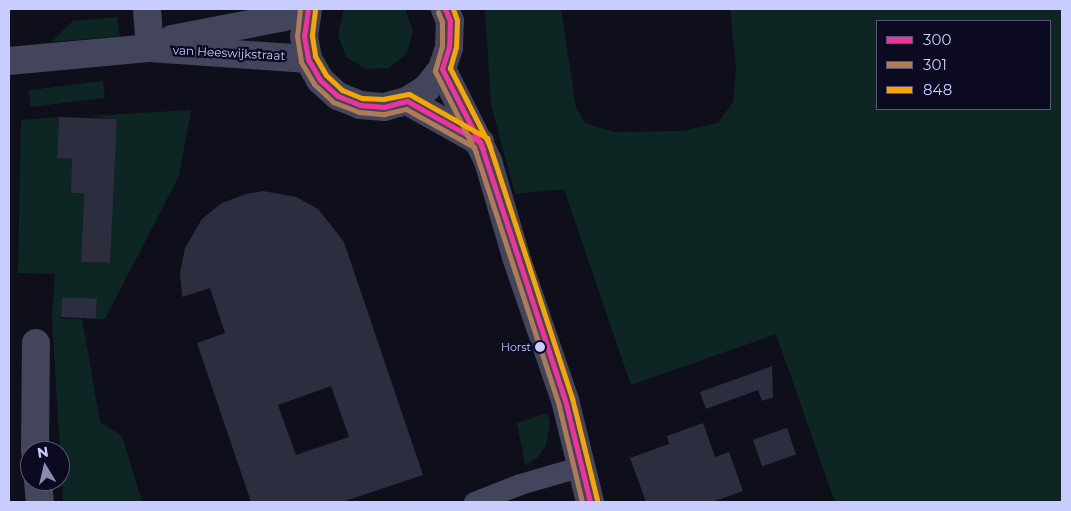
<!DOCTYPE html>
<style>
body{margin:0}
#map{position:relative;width:1071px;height:511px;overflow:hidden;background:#0f0f1b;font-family:Montserrat,sans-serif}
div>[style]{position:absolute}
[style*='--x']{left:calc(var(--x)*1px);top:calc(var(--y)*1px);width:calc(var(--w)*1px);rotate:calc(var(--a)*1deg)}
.green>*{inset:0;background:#0d2624;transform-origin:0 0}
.building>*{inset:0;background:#2c2d3e;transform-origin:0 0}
.service>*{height:21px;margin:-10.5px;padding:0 10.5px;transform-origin:10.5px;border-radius:10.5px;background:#43455d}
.minor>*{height:28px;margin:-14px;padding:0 14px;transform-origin:14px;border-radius:14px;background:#43455d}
.tertiary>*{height:28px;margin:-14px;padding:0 14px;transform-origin:14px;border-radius:14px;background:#43455d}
.bus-1>*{height:5px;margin:-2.5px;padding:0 2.5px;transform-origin:2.5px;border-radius:2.5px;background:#ef339a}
.bus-2>*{height:5px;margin:-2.5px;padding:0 2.5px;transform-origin:2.5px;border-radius:2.5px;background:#b07c57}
.bus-3>*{height:5px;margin:-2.5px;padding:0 2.5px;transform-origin:2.5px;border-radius:2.5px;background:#f7a600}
.dots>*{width:14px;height:14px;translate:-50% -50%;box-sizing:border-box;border:2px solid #0b0a20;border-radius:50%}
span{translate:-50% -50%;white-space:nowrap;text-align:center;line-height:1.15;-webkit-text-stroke:4.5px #0b0a20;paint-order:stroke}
.bus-label{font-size:11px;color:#c9ccff}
.right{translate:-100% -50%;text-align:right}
.street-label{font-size:12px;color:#c9ccff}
.frame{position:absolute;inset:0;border:10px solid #c9ccff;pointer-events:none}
.legend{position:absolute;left:876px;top:20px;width:175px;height:90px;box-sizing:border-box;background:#0b0a20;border:1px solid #575879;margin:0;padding:6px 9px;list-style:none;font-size:15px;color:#c9ccff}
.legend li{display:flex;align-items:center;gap:10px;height:25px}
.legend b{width:25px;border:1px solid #575879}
.north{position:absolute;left:20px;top:441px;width:50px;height:50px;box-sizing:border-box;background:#0b0a20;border:1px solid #575879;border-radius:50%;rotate:351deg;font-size:14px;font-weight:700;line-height:20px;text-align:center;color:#c9ccff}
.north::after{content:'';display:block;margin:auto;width:18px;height:22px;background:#888aaf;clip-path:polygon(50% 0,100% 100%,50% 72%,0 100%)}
</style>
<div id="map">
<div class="green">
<div style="clip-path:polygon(348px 9px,405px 9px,413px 31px,407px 53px,389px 68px,366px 69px,346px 57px,338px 35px,343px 12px)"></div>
<div style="clip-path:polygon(evenodd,485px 9px,561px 9px,576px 108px,585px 123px,614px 132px,682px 131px,718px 123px,733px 102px,736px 69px,730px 9px,1062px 9px,1062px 502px,835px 502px,776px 334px,631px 385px,564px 189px,515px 194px,491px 104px,485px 9px,1050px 21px,1050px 109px,877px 109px,877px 21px,1050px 21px)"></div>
<div style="clip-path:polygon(117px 17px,120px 36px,51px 42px,73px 21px)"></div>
<div style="left:103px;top:81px;width:17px;height:75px;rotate:83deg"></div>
<div style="clip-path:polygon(191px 110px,179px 176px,105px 319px,96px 319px,97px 299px,62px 297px,61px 317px,59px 318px,82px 319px,100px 422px,122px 436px,142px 502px,63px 502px,52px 318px,55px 274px,18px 273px,21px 120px,59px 117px,57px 158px,72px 159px,84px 193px,81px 262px,109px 263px,117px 119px,88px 116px)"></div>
<div style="clip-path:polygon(547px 413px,550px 422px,546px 445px,538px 457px,525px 465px,517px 423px)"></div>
</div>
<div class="building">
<div style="clip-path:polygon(59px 117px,117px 119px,110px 263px,81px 262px,84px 193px,71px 193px,72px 159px,57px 158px)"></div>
<div style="clip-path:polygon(evenodd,263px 191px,296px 197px,318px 209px,344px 242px,423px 475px,342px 502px,251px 502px,197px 343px,225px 333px,210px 288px,182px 297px,180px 273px,185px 248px,202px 219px,222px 203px,246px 194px,263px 191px,331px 386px,349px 437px,296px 455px,278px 405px,331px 386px)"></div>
<div style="left:62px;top:297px;width:35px;height:20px;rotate:3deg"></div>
<div style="clip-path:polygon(772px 366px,773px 397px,762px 401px,758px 390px,706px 409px,700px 392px)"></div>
<div style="clip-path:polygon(703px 423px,715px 457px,729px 452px,743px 491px,712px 502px,646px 502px,630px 458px,669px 444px,667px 436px)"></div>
<div style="left:787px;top:428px;width:28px;height:36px;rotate:71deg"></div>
</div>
<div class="service">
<div style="--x:474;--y:502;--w:49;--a:-21.4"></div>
<div style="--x:520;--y:484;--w:65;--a:-16.2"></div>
</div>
<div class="minor">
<div style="--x:147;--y:9;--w:39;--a:86"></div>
<div style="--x:35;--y:451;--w:108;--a:-89.5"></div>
<div style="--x:38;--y:481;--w:21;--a:85"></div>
</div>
<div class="tertiary">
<div style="--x:308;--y:9;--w:27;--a:98"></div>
<div style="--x:304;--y:36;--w:23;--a:80"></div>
<div style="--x:308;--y:59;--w:24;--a:60"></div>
<div style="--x:320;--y:80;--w:24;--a:42"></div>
<div style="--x:338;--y:96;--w:24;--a:22"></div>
<div style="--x:360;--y:105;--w:24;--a:5"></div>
<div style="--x:384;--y:107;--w:24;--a:-15"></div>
<div style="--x:407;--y:101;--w:24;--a:-33"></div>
<div style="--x:427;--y:88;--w:24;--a:-52"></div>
<div style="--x:442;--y:69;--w:23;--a:-72"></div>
<div style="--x:449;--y:47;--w:26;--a:-88"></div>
<div style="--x:450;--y:21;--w:13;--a:-113"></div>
<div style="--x:172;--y:39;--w:136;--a:-11"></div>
<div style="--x:9;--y:61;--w:142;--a:-5.3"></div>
<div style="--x:150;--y:48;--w:158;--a:4"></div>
<div style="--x:442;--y:69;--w:103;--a:63.4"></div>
<div style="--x:488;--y:161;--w:100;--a:73.7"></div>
<div style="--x:516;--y:257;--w:151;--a:71.1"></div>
<div style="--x:565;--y:400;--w:105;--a:76.2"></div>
<div style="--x:407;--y:101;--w:84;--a:29.3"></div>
</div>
<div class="bus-1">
<div style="--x:308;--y:9;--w:27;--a:98"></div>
<div style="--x:304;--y:36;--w:23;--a:80"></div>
<div style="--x:308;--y:59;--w:24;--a:60"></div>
<div style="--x:320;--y:80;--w:24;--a:42"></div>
<div style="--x:338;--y:96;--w:24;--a:22"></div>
<div style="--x:360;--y:105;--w:24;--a:5"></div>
<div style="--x:384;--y:107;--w:24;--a:-15"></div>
<div style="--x:407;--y:101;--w:84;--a:29.3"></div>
<div style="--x:480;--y:142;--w:272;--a:71.8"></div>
<div style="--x:565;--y:400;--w:105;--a:76.2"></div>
<div style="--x:445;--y:9;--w:13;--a:67"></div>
<div style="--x:450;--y:21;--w:26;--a:92"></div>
<div style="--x:449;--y:47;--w:23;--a:108"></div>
<div style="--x:442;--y:69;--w:90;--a:62.9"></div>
</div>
<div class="bus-2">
<div style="--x:300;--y:9;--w:27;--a:96"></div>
<div style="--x:297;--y:36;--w:26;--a:81"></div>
<div style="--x:301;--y:62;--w:26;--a:59"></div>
<div style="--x:314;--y:84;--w:26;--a:43"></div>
<div style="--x:333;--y:102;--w:28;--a:21"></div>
<div style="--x:359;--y:112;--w:25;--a:5"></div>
<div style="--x:384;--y:114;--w:23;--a:-13"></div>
<div style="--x:406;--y:109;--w:78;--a:29.2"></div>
<div style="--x:474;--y:147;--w:268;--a:71.8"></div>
<div style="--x:558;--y:402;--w:103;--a:76.5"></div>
<div style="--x:438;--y:12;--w:11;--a:68"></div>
<div style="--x:442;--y:22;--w:24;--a:90"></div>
<div style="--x:442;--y:46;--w:26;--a:106"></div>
<div style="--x:435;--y:71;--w:91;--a:63.2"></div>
</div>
<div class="bus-3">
<div style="--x:453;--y:9;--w:12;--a:70"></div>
<div style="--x:457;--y:20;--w:27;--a:92"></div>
<div style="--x:456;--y:47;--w:22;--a:106"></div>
<div style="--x:450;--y:68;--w:88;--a:62.9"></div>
<div style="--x:315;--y:10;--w:26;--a:97"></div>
<div style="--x:312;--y:36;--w:20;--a:81"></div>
<div style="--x:315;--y:56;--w:22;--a:60"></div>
<div style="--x:326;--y:75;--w:22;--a:43"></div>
<div style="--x:342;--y:90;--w:22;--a:22"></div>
<div style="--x:362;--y:98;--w:21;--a:3"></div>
<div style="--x:383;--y:99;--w:26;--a:-11"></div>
<div style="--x:409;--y:94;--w:90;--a:29.4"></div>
<div style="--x:487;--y:138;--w:274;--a:71.9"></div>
<div style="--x:572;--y:398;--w:105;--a:76.2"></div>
</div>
<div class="dots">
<div style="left:540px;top:347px;background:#c9ccff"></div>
</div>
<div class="bus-label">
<span class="right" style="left:531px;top:347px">Horst</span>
</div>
<div class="street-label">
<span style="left:229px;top:53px;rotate:3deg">van Heeswijkstraat</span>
</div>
<div class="frame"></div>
<ul class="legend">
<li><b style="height:6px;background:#ef339a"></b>300</li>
<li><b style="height:6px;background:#b07c57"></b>301</li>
<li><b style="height:6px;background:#f7a600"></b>848</li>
</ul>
<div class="north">N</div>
</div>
